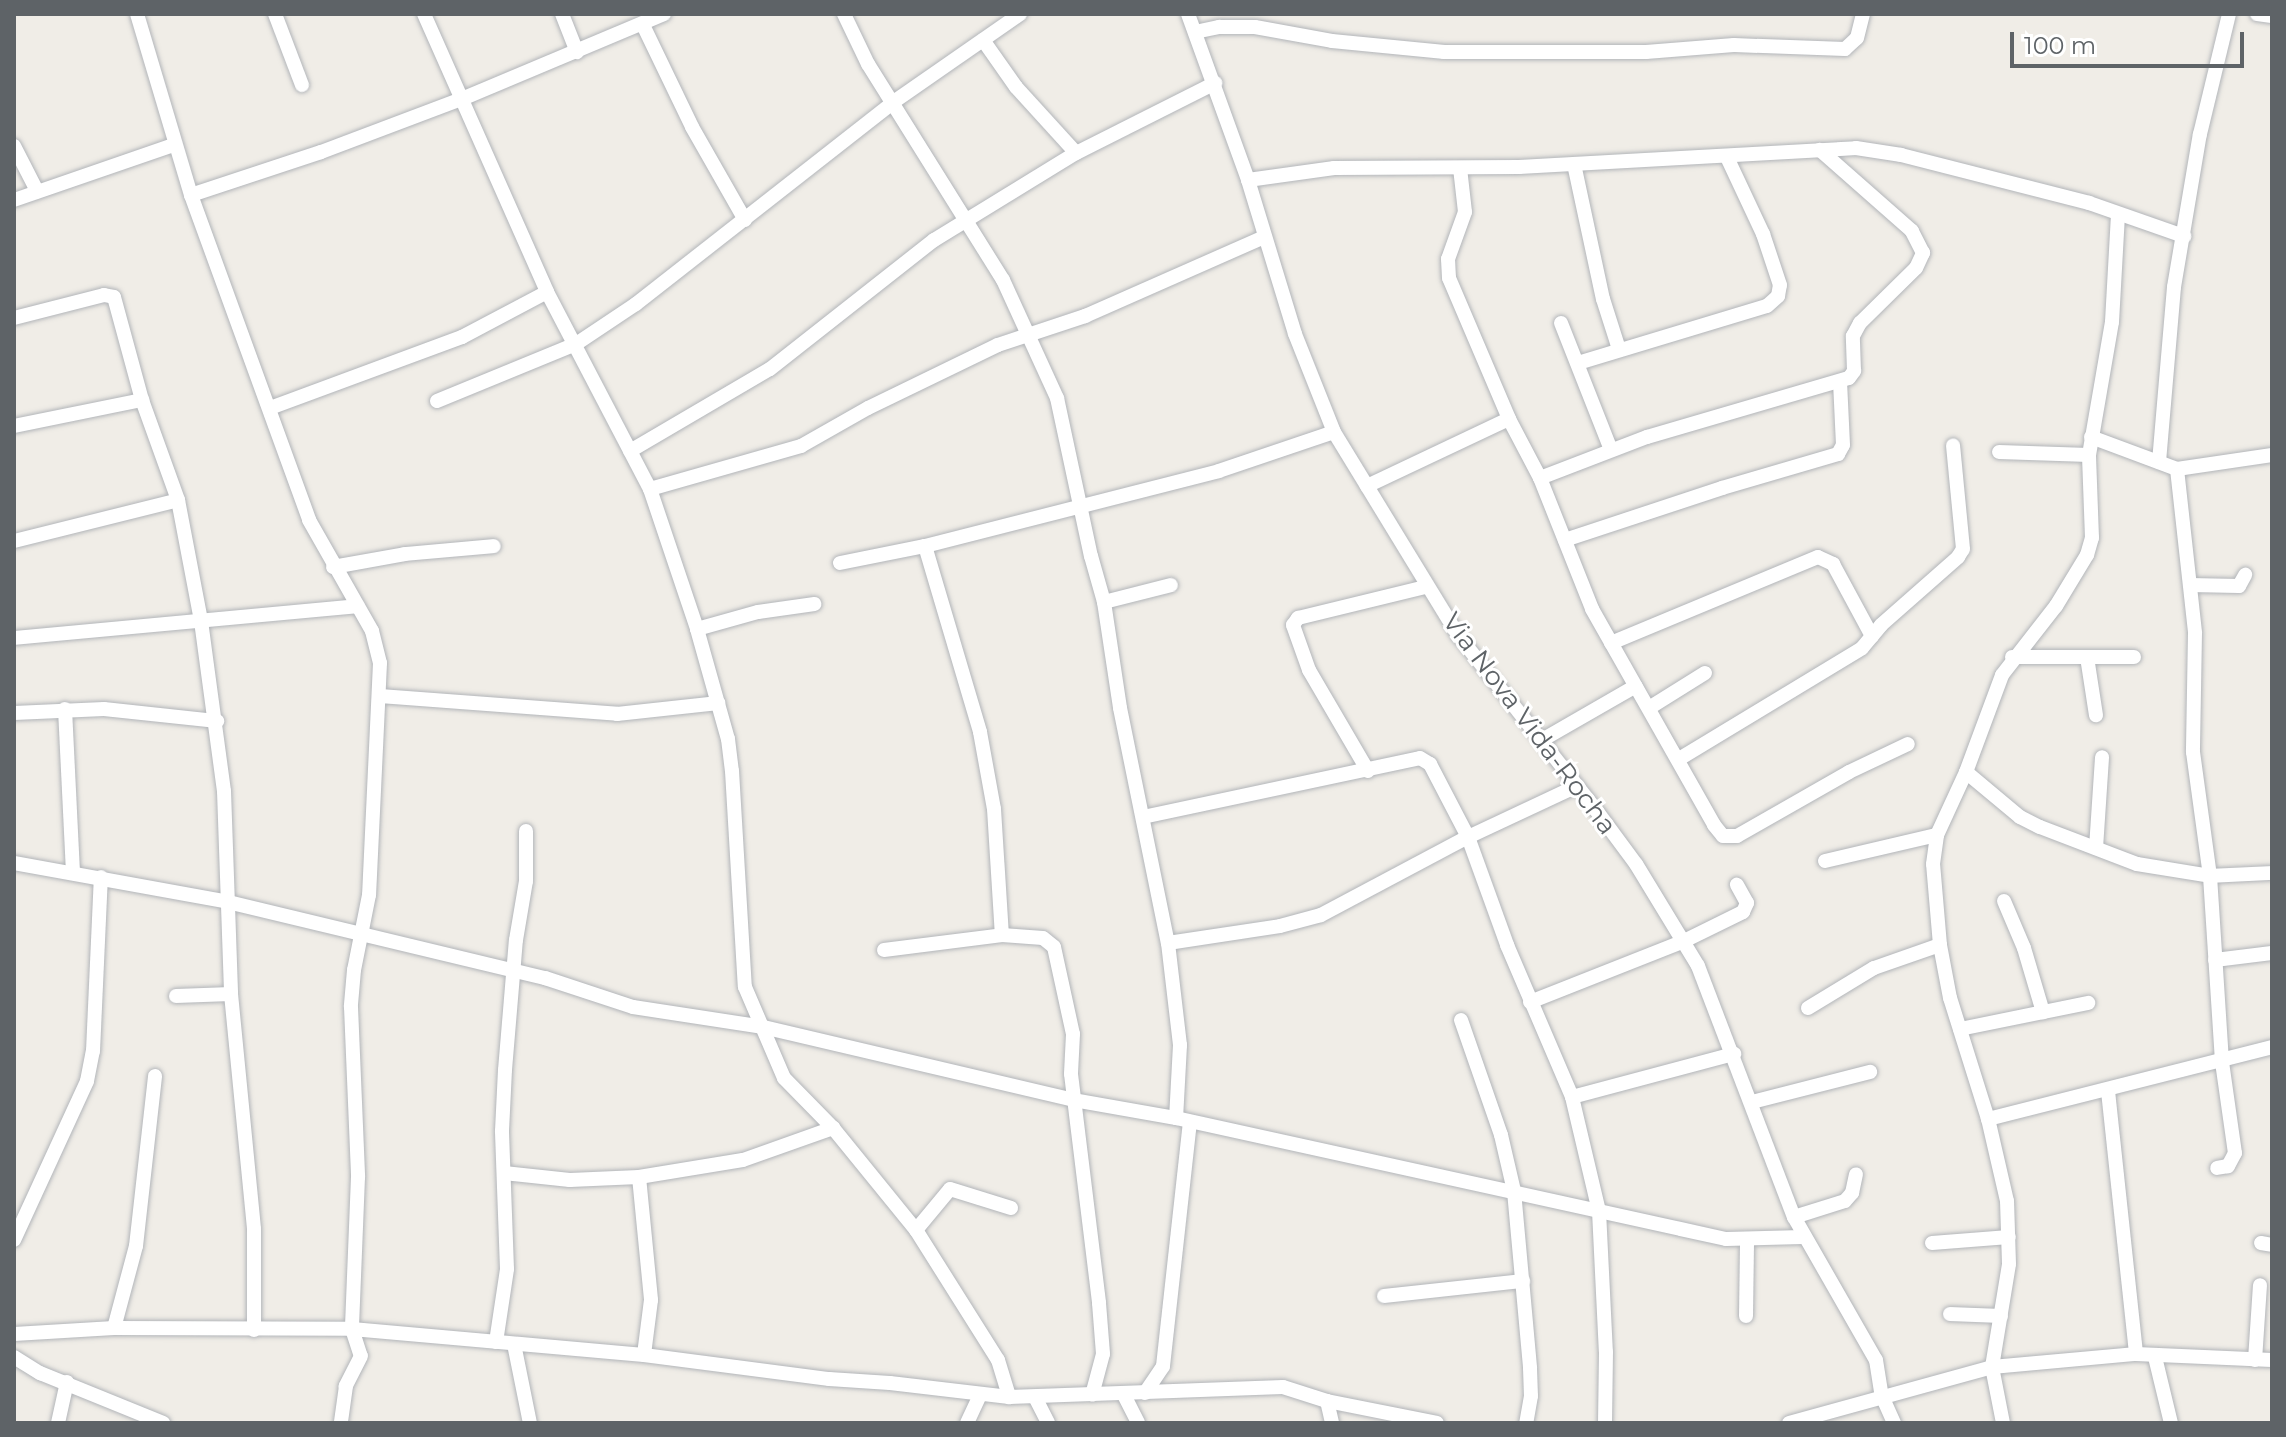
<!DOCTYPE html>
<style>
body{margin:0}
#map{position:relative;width:2286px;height:1437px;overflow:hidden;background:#f0ede7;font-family:Montserrat,sans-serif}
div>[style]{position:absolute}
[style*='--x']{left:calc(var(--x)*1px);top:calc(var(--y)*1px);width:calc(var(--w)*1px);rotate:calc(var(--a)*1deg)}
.roads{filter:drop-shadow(0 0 2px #b2b5b9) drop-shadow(0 0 2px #b2b5b9)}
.minor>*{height:14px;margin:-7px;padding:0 7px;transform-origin:7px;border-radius:7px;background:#fff}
span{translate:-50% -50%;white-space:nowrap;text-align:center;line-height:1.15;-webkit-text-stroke:6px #fff;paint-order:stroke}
.street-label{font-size:26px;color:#5e6367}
.frame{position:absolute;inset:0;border:16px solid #5e6367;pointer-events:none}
.scale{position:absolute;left:2010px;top:32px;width:234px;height:36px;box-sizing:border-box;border:4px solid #5e6367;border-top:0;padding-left:10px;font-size:24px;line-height:28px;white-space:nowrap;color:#5e6367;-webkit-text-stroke:6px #fff;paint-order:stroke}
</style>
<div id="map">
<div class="roads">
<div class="minor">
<div style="--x:137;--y:14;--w:189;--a:73.4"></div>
<div style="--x:191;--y:195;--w:346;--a:70"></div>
<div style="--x:309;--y:520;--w:128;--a:60.4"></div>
<div style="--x:372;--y:631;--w:33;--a:76"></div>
<div style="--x:380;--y:663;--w:232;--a:92.7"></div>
<div style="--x:369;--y:895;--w:76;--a:101.3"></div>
<div style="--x:354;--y:970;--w:37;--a:95"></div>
<div style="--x:351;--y:1007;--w:170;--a:87.6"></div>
<div style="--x:358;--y:1177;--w:152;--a:92.3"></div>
<div style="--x:352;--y:1329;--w:28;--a:72"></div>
<div style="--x:361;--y:1356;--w:34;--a:117"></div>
<div style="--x:346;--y:1386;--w:37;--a:98"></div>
<div style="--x:275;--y:14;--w:76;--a:69.2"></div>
<div style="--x:424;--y:14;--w:304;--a:66.1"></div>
<div style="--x:547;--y:292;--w:222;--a:62.4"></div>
<div style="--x:650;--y:489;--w:148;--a:71.4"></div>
<div style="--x:697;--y:629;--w:114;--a:74.3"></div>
<div style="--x:728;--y:739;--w:32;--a:83"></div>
<div style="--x:732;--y:771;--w:216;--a:86.6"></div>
<div style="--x:745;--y:987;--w:99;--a:66.8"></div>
<div style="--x:784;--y:1078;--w:70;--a:45.6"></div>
<div style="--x:833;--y:1128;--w:132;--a:50.9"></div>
<div style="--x:916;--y:1230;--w:154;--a:57.8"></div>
<div style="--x:998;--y:1360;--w:39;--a:73"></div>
<div style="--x:562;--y:14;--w:41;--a:68.5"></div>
<div style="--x:844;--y:14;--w:55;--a:64.4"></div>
<div style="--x:868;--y:64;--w:255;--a:58"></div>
<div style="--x:1003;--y:280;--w:130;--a:65.4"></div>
<div style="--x:1057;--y:398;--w:162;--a:77.9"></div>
<div style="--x:1091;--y:556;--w:48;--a:74.2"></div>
<div style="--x:1104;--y:602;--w:107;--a:81.4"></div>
<div style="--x:1120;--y:708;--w:240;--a:78.5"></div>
<div style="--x:1168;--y:943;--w:103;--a:83.3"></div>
<div style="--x:1180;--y:1045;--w:73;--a:93.1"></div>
<div style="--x:1188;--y:14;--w:177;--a:70.1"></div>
<div style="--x:1248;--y:180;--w:161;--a:73"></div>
<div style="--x:1295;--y:334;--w:105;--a:68.3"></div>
<div style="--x:1334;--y:432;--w:238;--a:58.6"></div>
<div style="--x:1458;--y:635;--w:223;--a:51.7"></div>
<div style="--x:1596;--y:810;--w:67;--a:53.5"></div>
<div style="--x:1636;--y:864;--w:119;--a:58.7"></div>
<div style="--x:1698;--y:966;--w:269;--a:69.1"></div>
<div style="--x:1794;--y:1217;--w:165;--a:60.2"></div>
<div style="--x:1876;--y:1360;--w:36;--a:81"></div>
<div style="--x:1882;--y:1396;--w:30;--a:66"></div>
<div style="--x:2257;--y:14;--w:15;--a:8"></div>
<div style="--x:643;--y:25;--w:113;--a:64.3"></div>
<div style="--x:692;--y:127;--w:107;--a:60.3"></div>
<div style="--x:1195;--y:32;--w:25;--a:-12"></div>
<div style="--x:1219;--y:27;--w:36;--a:0"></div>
<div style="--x:1255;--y:27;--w:78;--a:10.3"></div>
<div style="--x:1332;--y:41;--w:113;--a:5.6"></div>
<div style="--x:1444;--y:52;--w:202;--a:0"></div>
<div style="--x:1646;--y:52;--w:88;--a:-4.5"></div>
<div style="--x:1734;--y:45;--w:111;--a:2.1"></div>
<div style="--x:1845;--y:49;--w:16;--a:-43"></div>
<div style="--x:1857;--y:38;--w:25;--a:-76"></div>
<div style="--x:983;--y:40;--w:57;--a:54.9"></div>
<div style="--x:1016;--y:87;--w:89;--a:47.7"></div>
<div style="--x:14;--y:146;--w:51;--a:62.9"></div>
<div style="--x:1574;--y:164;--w:138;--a:77.9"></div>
<div style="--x:1603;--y:299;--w:52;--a:72.3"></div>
<div style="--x:1460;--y:168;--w:44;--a:83.5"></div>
<div style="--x:1465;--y:212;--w:50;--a:109.9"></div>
<div style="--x:1448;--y:259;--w:19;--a:87"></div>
<div style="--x:1449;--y:278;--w:153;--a:66.9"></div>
<div style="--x:1509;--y:419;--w:67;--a:62.3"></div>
<div style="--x:1540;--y:478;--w:141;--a:68.3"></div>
<div style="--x:1592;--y:609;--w:248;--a:60.5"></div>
<div style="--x:1714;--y:825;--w:14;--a:51"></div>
<div style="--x:1723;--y:836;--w:14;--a:0"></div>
<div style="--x:1737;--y:836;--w:129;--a:-29.7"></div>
<div style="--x:1849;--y:772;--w:65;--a:-25.4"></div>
<div style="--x:1248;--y:180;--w:87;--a:-7.9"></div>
<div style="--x:1334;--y:168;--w:185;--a:-0.3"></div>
<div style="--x:1519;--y:167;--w:338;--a:-3.2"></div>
<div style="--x:1856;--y:148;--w:46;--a:8.8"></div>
<div style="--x:1901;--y:155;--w:194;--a:14.3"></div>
<div style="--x:2089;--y:203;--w:101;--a:19.2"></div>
<div style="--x:191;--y:195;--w:137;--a:-18.3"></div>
<div style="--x:321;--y:152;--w:153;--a:-20.7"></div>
<div style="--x:464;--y:98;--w:217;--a:-22.8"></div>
<div style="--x:14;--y:200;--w:169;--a:-19"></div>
<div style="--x:14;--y:318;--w:93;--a:-14.3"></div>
<div style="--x:104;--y:295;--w:10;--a:11"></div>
<div style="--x:114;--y:297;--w:107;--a:74.8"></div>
<div style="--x:142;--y:400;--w:106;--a:70.2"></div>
<div style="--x:178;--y:500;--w:123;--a:79.2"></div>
<div style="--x:201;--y:621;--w:172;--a:82.3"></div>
<div style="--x:224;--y:791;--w:203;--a:88"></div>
<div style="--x:231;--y:994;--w:236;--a:84.4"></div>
<div style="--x:254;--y:1229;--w:101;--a:90"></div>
<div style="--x:1561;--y:323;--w:136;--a:68.5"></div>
<div style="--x:1578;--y:363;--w:197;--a:-16.8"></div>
<div style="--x:1767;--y:306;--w:15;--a:-42"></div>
<div style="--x:1778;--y:296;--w:11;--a:-80"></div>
<div style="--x:1780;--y:285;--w:54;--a:-108.4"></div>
<div style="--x:1763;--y:234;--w:85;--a:-115.1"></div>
<div style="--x:437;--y:401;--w:150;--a:-22.3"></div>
<div style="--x:576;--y:344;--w:72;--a:-33.7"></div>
<div style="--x:636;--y:304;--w:325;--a:-38.1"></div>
<div style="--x:892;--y:103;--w:156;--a:-34.8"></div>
<div style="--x:270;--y:408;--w:205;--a:-20.3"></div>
<div style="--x:462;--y:337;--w:96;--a:-27.9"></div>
<div style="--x:14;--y:426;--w:131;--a:-11.5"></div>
<div style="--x:2091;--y:437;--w:92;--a:20.4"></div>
<div style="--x:2177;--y:469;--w:96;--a:-8.4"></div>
<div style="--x:630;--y:451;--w:162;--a:-30.4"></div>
<div style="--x:770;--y:369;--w:209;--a:-38.2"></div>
<div style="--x:934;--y:240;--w:167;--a:-31.5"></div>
<div style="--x:1076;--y:153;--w:156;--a:-26.7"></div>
<div style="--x:1999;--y:452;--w:90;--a:1.9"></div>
<div style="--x:2159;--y:462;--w:176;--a:-85.1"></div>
<div style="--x:2174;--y:287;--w:155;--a:-80.4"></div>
<div style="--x:2200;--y:134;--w:123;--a:-76.4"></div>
<div style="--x:2177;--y:469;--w:165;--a:83.7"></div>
<div style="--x:2195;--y:633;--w:119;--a:91"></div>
<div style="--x:2193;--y:752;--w:125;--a:82.2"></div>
<div style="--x:2210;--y:876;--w:62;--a:-2.8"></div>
<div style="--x:1540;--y:478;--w:115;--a:-21"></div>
<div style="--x:1647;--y:437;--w:210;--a:-16.3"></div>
<div style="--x:1849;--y:378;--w:9;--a:-54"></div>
<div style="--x:1854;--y:371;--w:35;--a:-92"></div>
<div style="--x:1853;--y:336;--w:15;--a:-62"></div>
<div style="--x:1860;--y:323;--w:78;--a:-44.5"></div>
<div style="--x:1916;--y:268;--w:17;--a:-65"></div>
<div style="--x:1923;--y:253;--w:25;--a:-117"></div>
<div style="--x:1912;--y:231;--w:123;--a:-138.6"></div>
<div style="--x:1367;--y:486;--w:157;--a:-25.3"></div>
<div style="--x:650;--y:489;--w:157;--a:-15.9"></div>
<div style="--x:801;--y:446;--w:77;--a:-29.6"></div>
<div style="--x:868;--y:408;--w:144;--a:-25.9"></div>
<div style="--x:998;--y:345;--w:92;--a:-18.4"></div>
<div style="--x:1085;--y:316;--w:196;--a:-23.8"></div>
<div style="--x:1565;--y:540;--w:165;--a:-18.3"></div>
<div style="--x:1722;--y:488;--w:121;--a:-16.3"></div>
<div style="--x:1838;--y:454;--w:10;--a:-61"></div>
<div style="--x:1843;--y:445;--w:64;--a:-92.7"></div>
<div style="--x:14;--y:541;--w:169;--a:-14"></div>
<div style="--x:925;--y:546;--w:194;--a:73.5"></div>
<div style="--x:980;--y:732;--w:78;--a:79.7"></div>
<div style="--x:994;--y:809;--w:126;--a:86.4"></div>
<div style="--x:840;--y:563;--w:87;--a:-11.3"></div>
<div style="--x:925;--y:546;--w:303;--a:-14.3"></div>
<div style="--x:1219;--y:471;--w:121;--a:-18.7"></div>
<div style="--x:333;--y:567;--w:73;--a:-10.2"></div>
<div style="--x:405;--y:554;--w:89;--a:-5.1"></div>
<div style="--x:2190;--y:585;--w:49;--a:1.2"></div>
<div style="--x:2239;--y:586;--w:13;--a:-61"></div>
<div style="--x:1104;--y:602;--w:69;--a:-14.2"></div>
<div style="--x:697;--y:629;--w:63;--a:-15.6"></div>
<div style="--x:758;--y:612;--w:57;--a:-8.1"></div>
<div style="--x:14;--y:638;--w:345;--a:-5.3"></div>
<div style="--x:1611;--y:643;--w:224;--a:-22.6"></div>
<div style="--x:1818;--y:557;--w:17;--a:25"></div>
<div style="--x:1833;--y:564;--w:82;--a:61.6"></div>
<div style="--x:2012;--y:657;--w:122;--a:0"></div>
<div style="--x:2087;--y:657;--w:59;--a:81.2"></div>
<div style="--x:380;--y:696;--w:238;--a:4.3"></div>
<div style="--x:617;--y:714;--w:102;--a:-6.2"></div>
<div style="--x:1649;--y:708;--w:66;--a:-32"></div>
<div style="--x:65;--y:709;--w:164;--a:87.2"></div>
<div style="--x:14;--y:713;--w:90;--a:-2.5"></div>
<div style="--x:104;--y:709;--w:114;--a:6.1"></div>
<div style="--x:1542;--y:740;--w:108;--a:-29.9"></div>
<div style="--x:1679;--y:759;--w:214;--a:-31.2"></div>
<div style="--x:1862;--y:648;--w:30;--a:-50"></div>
<div style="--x:1881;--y:625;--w:103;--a:-41.4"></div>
<div style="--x:1958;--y:557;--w:9;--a:-58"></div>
<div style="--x:1963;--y:549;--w:104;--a:-95.5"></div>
<div style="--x:1368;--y:771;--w:117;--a:-120.3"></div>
<div style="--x:1309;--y:670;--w:48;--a:-109.6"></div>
<div style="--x:1293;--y:625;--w:9;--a:-54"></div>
<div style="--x:1298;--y:618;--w:131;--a:-13.7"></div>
<div style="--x:1966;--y:772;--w:70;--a:39.8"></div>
<div style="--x:2020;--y:817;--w:22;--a:27"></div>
<div style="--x:2040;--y:827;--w:104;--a:20.9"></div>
<div style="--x:2137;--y:864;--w:74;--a:9.3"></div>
<div style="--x:2210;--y:876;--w:186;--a:86.3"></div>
<div style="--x:2222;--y:1062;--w:92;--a:81.9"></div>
<div style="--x:2235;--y:1153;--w:15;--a:118"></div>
<div style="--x:2228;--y:1166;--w:11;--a:170"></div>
<div style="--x:1143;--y:817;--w:283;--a:-12"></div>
<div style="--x:1420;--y:758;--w:12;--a:31"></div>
<div style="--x:1430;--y:764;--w:82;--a:62.5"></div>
<div style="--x:1468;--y:837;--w:115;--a:70.1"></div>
<div style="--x:1507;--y:945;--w:165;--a:66.8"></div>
<div style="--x:1572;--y:1097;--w:117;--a:76.7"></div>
<div style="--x:1599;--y:1211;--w:141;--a:87.2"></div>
<div style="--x:1606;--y:1352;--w:71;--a:90.8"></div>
<div style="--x:2096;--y:848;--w:91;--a:-86.2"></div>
<div style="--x:1825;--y:861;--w:115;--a:-13.1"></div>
<div style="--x:14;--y:863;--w:218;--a:10.3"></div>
<div style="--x:228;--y:902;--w:326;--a:13.5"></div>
<div style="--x:545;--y:978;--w:93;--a:18.2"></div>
<div style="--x:633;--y:1007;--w:132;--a:8.7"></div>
<div style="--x:763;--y:1027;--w:319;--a:13.2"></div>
<div style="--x:1074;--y:1100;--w:104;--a:10"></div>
<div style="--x:1176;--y:1118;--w:563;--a:12.41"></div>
<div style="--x:1726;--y:1239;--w:77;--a:-1.5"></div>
<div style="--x:2004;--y:901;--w:51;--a:66.9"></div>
<div style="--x:2024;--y:948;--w:67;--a:73.5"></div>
<div style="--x:1168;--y:943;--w:113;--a:-8.6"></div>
<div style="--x:1280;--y:926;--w:42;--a:-15"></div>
<div style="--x:1321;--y:915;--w:166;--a:-28"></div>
<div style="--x:1468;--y:837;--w:120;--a:-25.1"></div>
<div style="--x:884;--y:950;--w:119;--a:-7.2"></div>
<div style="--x:1002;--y:935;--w:41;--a:4.2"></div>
<div style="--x:1043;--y:938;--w:14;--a:39"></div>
<div style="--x:1054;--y:947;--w:89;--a:77.7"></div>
<div style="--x:1073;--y:1034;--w:40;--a:92.9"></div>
<div style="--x:1071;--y:1074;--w:231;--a:83"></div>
<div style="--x:1099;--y:1303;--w:51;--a:85.5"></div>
<div style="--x:1103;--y:1354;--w:42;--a:105"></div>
<div style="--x:2215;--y:960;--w:57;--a:-7"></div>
<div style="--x:176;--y:996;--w:55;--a:-2.1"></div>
<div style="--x:1530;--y:1002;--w:166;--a:-21.6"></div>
<div style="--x:1684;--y:941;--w:66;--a:-26.2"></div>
<div style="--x:1743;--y:912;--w:10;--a:-66"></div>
<div style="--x:1747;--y:903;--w:21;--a:-119"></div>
<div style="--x:1808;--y:1008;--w:77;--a:-31.2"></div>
<div style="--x:1874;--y:968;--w:70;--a:-19.2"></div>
<div style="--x:1461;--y:1020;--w:122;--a:70.8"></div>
<div style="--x:1501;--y:1135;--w:57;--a:76.9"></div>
<div style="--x:1514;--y:1191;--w:178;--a:84.8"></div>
<div style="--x:1530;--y:1368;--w:28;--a:88"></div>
<div style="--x:1531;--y:1396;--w:27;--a:100"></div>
<div style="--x:1960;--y:1029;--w:131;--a:-11.5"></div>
<div style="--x:2108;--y:1091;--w:264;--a:83.9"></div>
<div style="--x:1572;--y:1097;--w:168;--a:-14.9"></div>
<div style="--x:1752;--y:1102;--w:122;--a:-14.3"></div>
<div style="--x:1988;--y:1119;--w:293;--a:-14.2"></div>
<div style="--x:504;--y:1173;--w:66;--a:6.1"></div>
<div style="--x:570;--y:1180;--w:69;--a:-2.5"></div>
<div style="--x:639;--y:1177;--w:105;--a:-9.3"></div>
<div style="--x:743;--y:1160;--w:96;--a:-19.6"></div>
<div style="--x:639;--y:1177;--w:124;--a:84.4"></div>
<div style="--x:651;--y:1300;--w:55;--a:97.3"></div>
<div style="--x:1794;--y:1217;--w:53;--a:-17.4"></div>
<div style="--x:1845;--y:1201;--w:11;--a:-49"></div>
<div style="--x:1852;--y:1193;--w:19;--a:-78"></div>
<div style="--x:916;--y:1230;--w:53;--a:-50.3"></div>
<div style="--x:950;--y:1189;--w:64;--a:17.3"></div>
<div style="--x:14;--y:1240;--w:175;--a:-65.3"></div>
<div style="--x:87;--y:1081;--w:31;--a:-79"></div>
<div style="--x:93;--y:1051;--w:174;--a:-87.4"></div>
<div style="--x:1932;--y:1243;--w:77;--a:-4.5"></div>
<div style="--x:2261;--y:1243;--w:11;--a:10"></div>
<div style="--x:1384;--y:1296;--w:140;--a:-6.2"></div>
<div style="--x:1950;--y:1314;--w:51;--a:2.2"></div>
<div style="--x:1746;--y:1316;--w:76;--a:-89.2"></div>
<div style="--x:114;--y:1328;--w:85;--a:-75"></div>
<div style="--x:136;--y:1246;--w:171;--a:-83.6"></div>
<div style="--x:14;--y:1334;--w:100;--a:-3.4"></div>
<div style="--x:114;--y:1328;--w:238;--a:0.2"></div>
<div style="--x:352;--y:1329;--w:293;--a:5.1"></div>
<div style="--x:644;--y:1355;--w:187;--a:7.4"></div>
<div style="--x:829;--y:1379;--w:61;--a:3.8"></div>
<div style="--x:890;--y:1383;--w:120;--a:6.7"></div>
<div style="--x:1009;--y:1397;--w:274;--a:-2.1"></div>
<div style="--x:1283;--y:1387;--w:46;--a:17.7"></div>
<div style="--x:1327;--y:1401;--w:112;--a:11.3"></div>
<div style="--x:496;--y:1342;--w:74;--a:-81.4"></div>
<div style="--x:507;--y:1269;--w:138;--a:-92.1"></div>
<div style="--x:502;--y:1131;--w:61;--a:-87.2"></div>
<div style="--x:505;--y:1070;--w:130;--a:-85.2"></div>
<div style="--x:516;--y:940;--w:60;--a:-80.4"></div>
<div style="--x:526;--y:881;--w:50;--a:-90"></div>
<div style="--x:514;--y:1344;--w:81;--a:78.6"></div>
<div style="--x:14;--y:1357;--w:31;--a:32"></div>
<div style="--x:40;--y:1373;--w:133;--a:22.1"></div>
<div style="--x:2155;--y:1357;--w:68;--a:76.4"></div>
<div style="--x:2255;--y:1360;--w:75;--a:-86.2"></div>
<div style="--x:1145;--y:1393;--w:32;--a:-56"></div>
<div style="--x:1163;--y:1366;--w:245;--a:-83.7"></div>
<div style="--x:1124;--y:1395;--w:31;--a:63"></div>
<div style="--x:1035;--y:1397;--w:29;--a:63"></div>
<div style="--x:1327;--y:1401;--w:23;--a:77"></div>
<div style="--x:58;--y:1423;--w:42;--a:-77.6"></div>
<div style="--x:967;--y:1423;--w:31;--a:-65"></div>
<div style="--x:1789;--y:1423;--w:211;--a:-15.4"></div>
<div style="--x:1992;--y:1367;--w:145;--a:-5.2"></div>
<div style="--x:2136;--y:1354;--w:136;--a:2.5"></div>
<div style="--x:2003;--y:1423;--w:57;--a:-101.1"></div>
<div style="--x:1992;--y:1367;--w:104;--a:-80.6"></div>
<div style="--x:2009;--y:1264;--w:63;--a:-91.8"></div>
<div style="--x:2007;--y:1201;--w:84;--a:-103"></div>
<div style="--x:1988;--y:1119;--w:127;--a:-107.4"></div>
<div style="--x:1950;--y:998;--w:54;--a:-100.7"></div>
<div style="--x:1940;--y:945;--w:81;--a:-94.9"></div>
<div style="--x:1933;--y:864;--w:29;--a:-82"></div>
<div style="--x:1937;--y:835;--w:69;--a:-65.3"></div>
<div style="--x:1966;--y:772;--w:103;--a:-69.6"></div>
<div style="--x:2002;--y:675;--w:88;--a:-52"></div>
<div style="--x:2056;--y:606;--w:60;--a:-58.7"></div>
<div style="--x:2087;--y:555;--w:18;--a:-74"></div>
<div style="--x:2092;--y:538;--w:83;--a:-92.1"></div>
<div style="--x:2089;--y:455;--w:135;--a:-80.2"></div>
<div style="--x:2112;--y:322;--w:107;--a:-86.8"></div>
</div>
</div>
<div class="street-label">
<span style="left:1529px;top:724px;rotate:53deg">Via Nova Vida-Rocha</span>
</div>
<div class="frame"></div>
<div class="scale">100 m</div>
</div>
